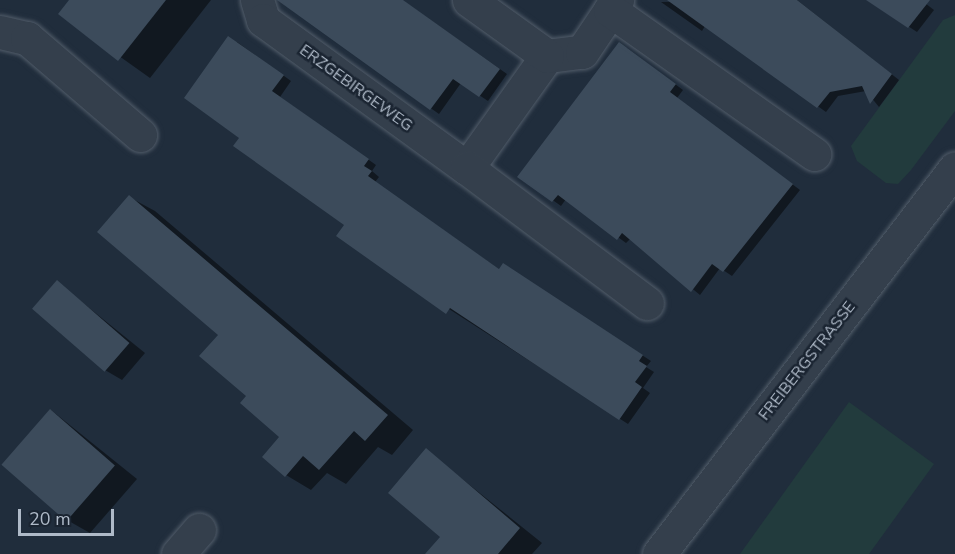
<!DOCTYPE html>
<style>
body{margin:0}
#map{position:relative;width:955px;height:554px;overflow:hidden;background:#202d3c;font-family:"Nunito Sans",sans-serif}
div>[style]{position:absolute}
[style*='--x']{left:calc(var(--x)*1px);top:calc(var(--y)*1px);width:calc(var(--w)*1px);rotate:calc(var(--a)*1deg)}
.green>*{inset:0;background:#223b3d}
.shadow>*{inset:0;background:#0007}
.building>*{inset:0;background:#3c4b5b;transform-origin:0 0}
.roads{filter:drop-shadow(0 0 2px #525d6a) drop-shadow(0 0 2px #525d6a)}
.minor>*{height:33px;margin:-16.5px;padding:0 16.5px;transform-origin:16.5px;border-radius:16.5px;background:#343f4c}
span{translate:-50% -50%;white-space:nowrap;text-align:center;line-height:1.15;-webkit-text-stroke:5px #1a2431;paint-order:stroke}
.street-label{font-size:16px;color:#afbac8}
.scale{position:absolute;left:18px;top:509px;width:96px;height:27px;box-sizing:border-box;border:3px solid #afbac8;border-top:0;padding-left:8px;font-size:18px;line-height:21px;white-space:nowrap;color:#afbac8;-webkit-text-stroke:4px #1a2431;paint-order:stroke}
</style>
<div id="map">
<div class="green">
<div style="clip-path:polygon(955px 15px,955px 111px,911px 170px,898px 184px,886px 183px,857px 161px,851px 146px,943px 20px)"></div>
<div style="clip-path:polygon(849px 402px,934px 464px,869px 554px,740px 554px)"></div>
</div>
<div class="shadow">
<div style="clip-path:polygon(71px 0,211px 0,150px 78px,60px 14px)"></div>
<div style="clip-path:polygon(278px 0,402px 0,507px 74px,488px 101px,461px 83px,439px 114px)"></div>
<div style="clip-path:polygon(797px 0,899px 80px,879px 107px,866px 91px,838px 96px,826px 112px,705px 26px,702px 31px,661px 2px)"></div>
<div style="clip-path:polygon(868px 0,921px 0,934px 10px,917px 32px)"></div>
<div style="clip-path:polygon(237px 42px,291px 81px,280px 97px,376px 165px,372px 171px,379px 177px,375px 182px,500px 270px,512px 270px,651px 361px,646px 367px,654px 372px,643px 388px,650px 393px,628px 424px,365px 255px,346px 224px,241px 138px)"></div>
<div style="clip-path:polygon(627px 48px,683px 90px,677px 98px,800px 190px,732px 276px,720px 268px,700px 295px,631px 238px,626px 243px,566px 199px,561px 206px,519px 176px)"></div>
<div style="clip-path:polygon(129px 197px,155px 211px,413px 430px,392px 455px,378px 447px,346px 484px,327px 473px,311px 490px,286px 475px,282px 437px,248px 396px,220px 335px)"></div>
<div style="clip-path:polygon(57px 282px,145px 353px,122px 380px,105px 370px)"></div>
<div style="clip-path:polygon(51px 410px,137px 479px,90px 533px,67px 520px)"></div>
<div style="clip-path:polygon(426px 450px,542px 543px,532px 554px,427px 554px,442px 537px)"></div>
</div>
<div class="building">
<div style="clip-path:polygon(69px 0,166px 0,118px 61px,58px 14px)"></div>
<div style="clip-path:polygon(277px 0,403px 0,500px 69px,479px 97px,453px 79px,430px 110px)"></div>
<div style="clip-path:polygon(667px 0,797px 0,892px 74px,870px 104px,862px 86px,830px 92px,817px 108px)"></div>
<div style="clip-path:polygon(866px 0,930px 0,908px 28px)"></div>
<div style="clip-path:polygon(228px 36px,284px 75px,272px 91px,369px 159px,364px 166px,372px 171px,368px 176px,499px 269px,503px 263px,643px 355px,639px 361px,647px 366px,635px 382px,642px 387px,619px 420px,450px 308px,446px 314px,336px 236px,344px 225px,233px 146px,239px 138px,184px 98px)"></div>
<div style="clip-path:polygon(619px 42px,676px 84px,670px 92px,793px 184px,723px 272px,712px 264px,691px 292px,622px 233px,617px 240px,558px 195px,552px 202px,517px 177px)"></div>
<div style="clip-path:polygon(129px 195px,388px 415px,365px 441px,354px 431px,319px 470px,303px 456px,285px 477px,262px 457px,279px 437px,240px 403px,246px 396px,199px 356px,218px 335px,97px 232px)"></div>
<div style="left:57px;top:280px;width:96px;height:38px;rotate:41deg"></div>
<div style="left:50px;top:409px;width:86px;height:74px;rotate:41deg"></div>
<div style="clip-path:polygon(426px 448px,520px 528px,498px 554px,425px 554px,440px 537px,388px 493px)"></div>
</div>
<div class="roads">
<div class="minor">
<div style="--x:257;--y:0;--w:21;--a:73"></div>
<div style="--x:263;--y:20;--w:252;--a:36"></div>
<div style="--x:467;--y:168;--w:138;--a:-54.5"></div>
<div style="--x:547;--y:56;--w:35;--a:-7"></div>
<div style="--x:582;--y:52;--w:63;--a:-56.1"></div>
<div style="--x:469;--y:0;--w:96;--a:35.7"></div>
<div style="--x:610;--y:10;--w:250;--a:35.2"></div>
<div style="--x:0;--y:32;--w:28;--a:13"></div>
<div style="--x:27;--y:38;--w:149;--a:40.6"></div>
<div style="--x:467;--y:168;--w:225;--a:36.9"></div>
<div style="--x:178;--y:554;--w:32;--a:-49"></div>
<div style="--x:659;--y:554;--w:486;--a:-52.5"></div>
</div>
</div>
<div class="street-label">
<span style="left:356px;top:88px;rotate:36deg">ERZGEBIRGEWEG</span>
<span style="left:807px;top:361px;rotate:-52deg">FREIBERGSTRASSE</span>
</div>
<div class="scale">20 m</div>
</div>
